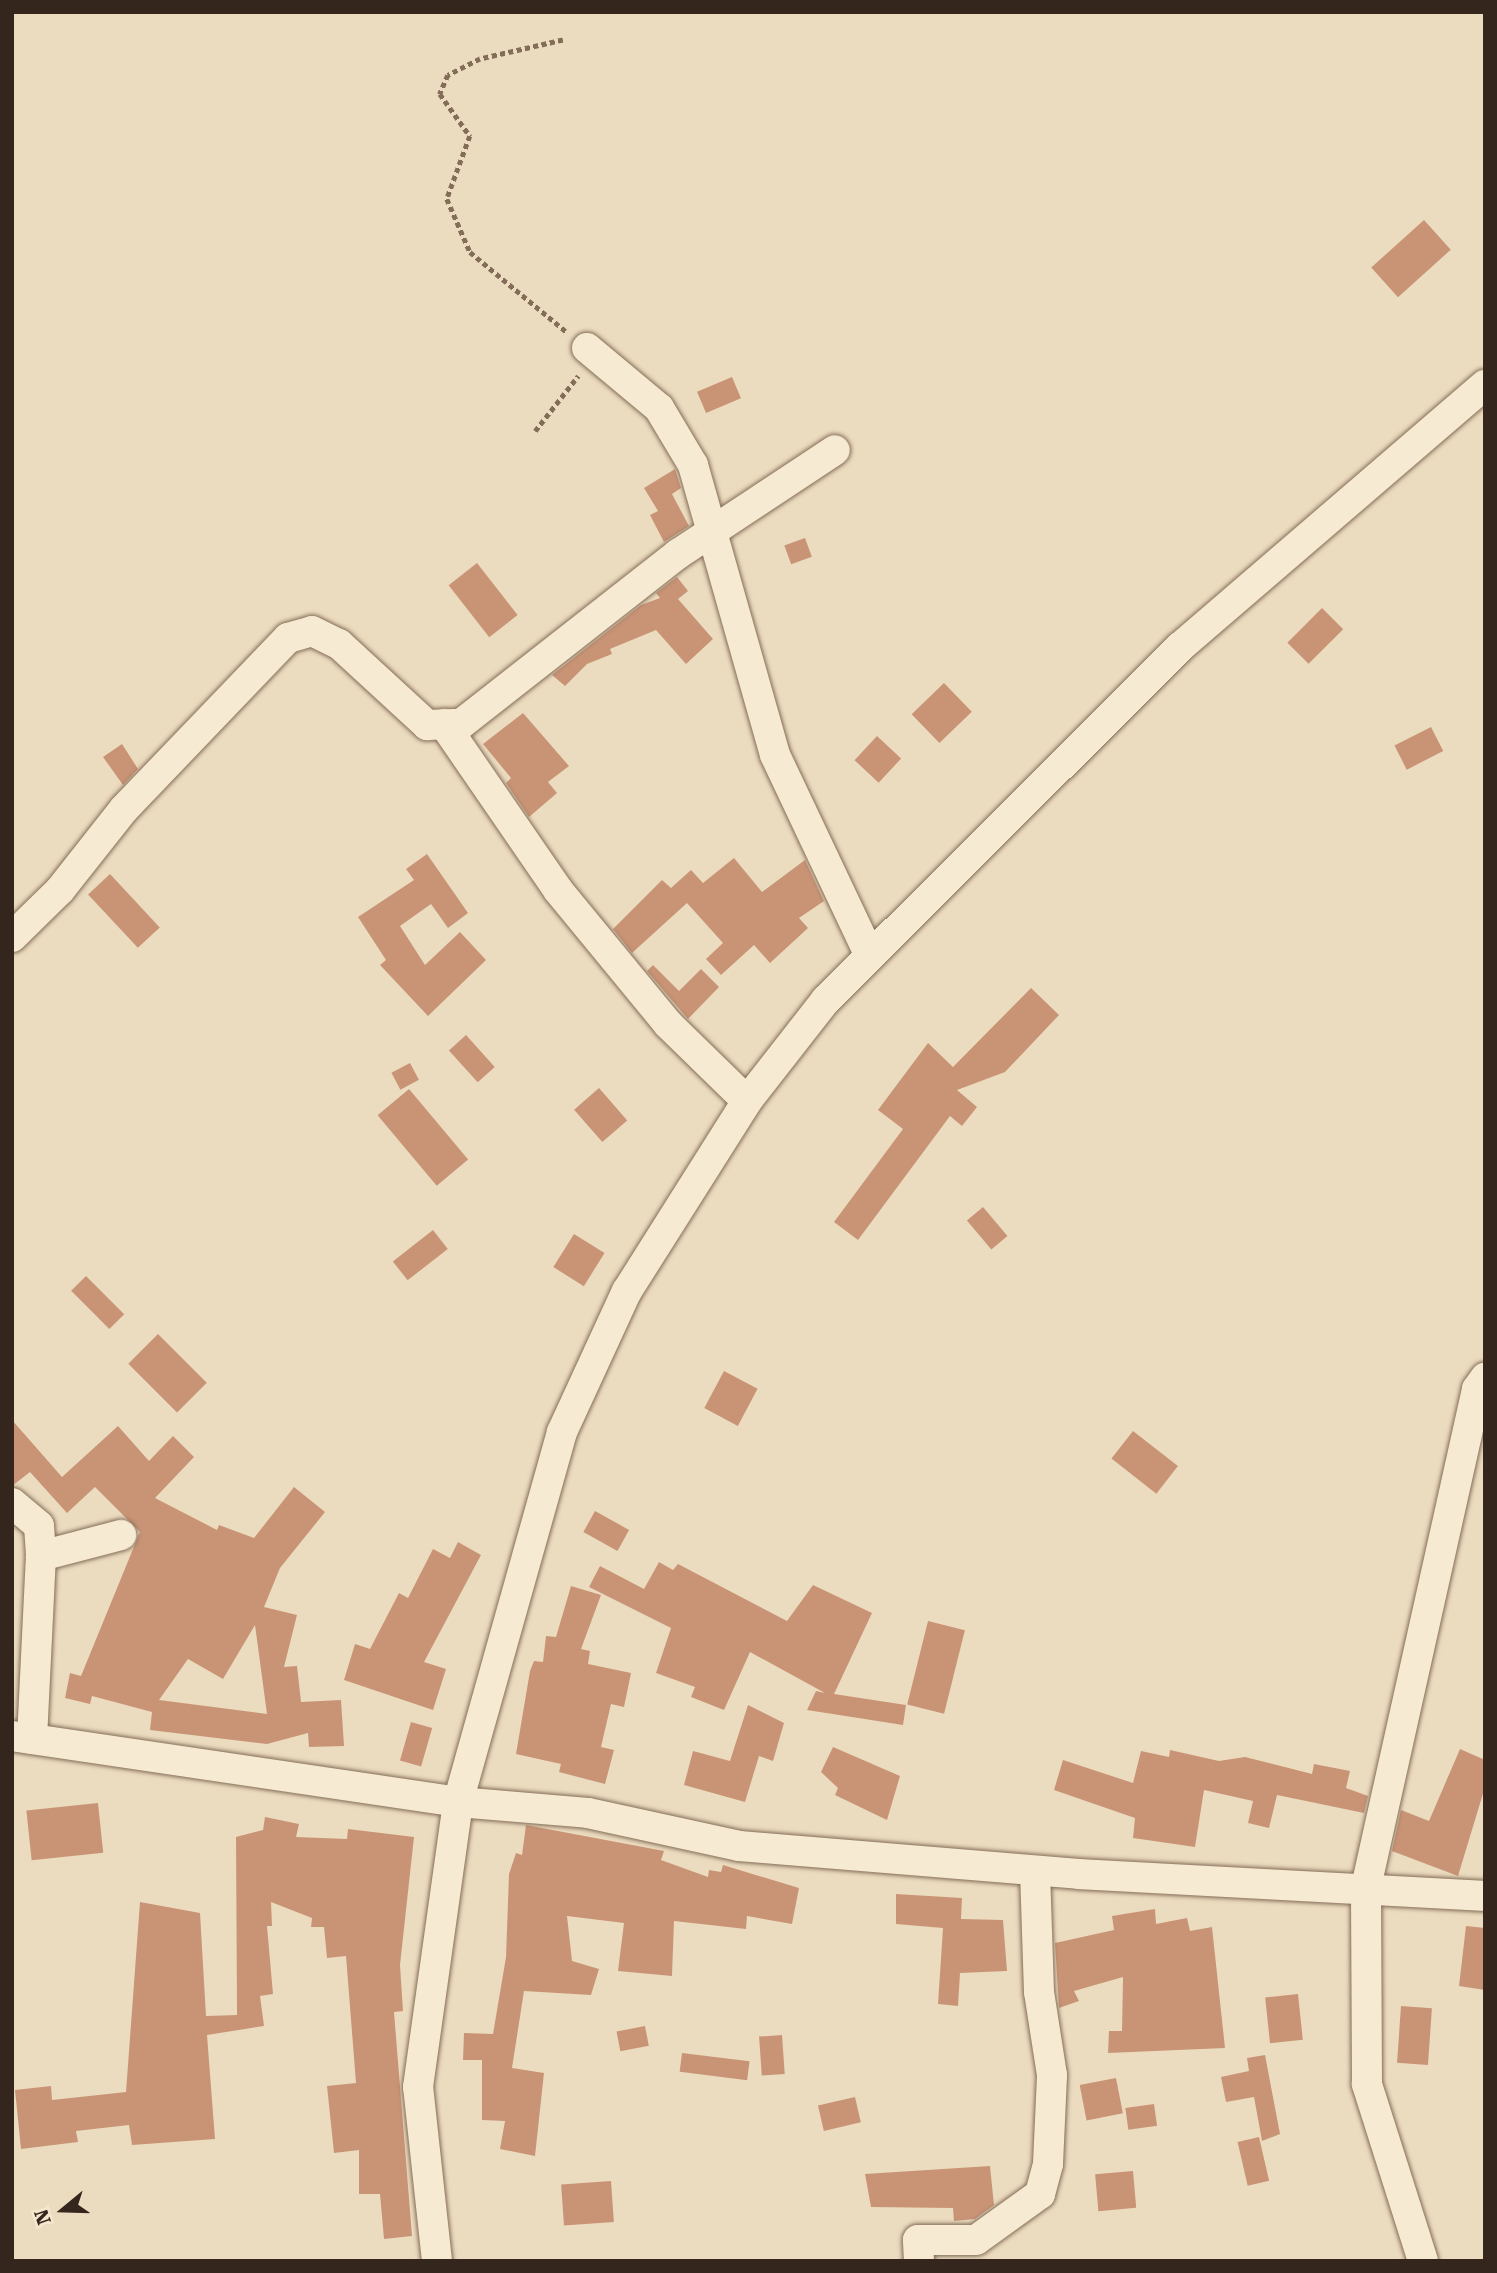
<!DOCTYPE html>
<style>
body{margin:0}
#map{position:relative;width:1497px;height:2273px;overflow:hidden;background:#ecdcbf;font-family:"Roboto Serif",serif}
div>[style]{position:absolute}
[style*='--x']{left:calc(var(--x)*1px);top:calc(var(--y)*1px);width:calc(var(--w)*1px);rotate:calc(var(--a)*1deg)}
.building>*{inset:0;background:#c99476;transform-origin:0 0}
.path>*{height:4.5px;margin-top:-2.25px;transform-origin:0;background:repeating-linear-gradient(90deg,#846d58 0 5px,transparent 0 8.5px)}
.roads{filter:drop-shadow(0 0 2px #846d58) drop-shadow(0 0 2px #846d58)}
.minor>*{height:30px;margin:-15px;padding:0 15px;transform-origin:15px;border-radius:15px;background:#f7ead2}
span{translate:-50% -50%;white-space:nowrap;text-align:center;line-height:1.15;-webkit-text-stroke:6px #f4e7ce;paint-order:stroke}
.frame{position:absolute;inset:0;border:14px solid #34261c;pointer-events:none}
.north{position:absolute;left:28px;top:2175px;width:70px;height:70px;-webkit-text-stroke:5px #f4e7ce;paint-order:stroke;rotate:251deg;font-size:19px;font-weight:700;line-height:28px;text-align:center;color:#34261c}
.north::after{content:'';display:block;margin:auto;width:24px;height:32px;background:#34261c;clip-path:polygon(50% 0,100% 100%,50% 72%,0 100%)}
</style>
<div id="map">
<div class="building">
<div style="left:1424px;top:220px;width:40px;height:71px;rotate:48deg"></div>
<div style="left:732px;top:377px;width:23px;height:38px;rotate:67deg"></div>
<div style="clip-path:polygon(675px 469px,681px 488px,672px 494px,689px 526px,664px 542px,650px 515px,658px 511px,644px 488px)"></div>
<div style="left:805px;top:538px;width:20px;height:22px;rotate:70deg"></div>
<div style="left:477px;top:563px;width:66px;height:36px;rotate:52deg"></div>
<div style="clip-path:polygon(677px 577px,688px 591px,678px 599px,713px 639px,686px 664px,656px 630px,610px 649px,612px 654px,587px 664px,565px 686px,552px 675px,641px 605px,660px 598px,656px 593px)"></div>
<div style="left:1322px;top:608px;width:30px;height:49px;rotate:45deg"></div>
<div style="left:944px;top:683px;width:40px;height:45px;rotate:46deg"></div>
<div style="clip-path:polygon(523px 713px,569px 766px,548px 782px,557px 793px,529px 817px,506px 783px,511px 778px,483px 744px)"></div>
<div style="left:1431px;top:727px;width:27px;height:41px;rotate:63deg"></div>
<div style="left:877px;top:736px;width:33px;height:33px;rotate:43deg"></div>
<div style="clip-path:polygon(122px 744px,138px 769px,123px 785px,103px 757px)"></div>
<div style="clip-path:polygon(427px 854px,468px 913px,448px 928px,431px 904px,400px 926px,425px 965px,460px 932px,486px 960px,428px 1016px,380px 965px,386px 960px,358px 917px,414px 880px,406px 869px)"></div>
<div style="clip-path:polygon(734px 858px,762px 892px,805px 860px,824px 901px,799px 918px,808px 928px,770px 963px,754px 945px,721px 975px,706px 959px,723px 943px,687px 903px,632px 953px,613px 929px,662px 880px,671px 888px,691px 870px,703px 883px)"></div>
<div style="left:110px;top:874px;width:73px;height:30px;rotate:47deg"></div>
<div style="clip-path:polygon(653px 965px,679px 991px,701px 969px,719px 987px,688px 1019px,647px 971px)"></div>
<div style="clip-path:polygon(1031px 988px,1059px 1015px,1005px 1072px,957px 1090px,977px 1107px,962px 1126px,950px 1116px,858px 1240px,834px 1222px,903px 1129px,878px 1110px,928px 1043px,953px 1067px)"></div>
<div style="left:466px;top:1035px;width:43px;height:23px;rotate:48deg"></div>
<div style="left:410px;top:1063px;width:19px;height:21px;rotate:62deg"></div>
<div style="left:599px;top:1088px;width:43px;height:33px;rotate:49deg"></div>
<div style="left:409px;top:1089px;width:92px;height:41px;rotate:50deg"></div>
<div style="left:983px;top:1207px;width:38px;height:21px;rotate:50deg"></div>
<div style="left:433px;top:1230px;width:24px;height:51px;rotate:52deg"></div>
<div style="left:574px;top:1234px;width:36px;height:39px;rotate:32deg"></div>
<div style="left:86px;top:1276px;width:54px;height:21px;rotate:45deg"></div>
<div style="left:158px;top:1334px;width:69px;height:42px;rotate:45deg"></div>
<div style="left:724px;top:1371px;width:38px;height:42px;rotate:28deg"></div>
<div style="clip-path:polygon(evenodd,12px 1420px,62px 1477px,118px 1426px,149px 1461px,173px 1436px,194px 1457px,155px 1498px,217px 1530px,219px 1525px,254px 1538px,294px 1487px,325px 1512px,280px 1568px,264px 1607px,297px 1615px,284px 1667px,297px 1666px,301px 1702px,341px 1700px,344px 1746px,309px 1747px,308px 1733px,267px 1744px,150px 1730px,152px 1712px,92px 1696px,90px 1704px,65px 1698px,70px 1673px,81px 1676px,140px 1532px,95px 1487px,67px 1513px,30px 1472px,12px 1486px,12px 1420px,255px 1625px,267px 1714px,159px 1700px,188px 1659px,223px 1679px,255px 1625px)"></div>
<div style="left:1133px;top:1431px;width:57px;height:35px;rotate:38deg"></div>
<div style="left:595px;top:1511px;width:39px;height:24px;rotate:29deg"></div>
<div style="clip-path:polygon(458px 1542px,481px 1555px,424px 1662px,446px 1669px,433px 1710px,344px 1680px,355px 1644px,370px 1649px,399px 1593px,408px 1598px,433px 1549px,450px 1558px)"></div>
<div style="clip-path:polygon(659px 1562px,673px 1570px,678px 1564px,787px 1621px,813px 1585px,872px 1613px,834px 1694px,906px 1705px,903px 1725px,807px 1710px,816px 1691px,825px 1693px,750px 1652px,724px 1710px,691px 1697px,695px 1687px,656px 1673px,671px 1628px,589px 1587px,600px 1566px,644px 1589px)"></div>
<div style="clip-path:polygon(571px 1586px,601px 1595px,581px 1649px,590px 1651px,588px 1664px,631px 1673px,624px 1707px,611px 1704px,601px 1747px,614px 1750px,605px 1784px,559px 1772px,561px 1764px,516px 1754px,530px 1671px,534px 1661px,543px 1662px,546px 1636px,556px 1637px)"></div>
<div style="left:928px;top:1621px;width:38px;height:86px;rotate:14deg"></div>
<div style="clip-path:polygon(748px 1705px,784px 1723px,773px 1761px,759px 1756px,745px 1802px,684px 1785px,693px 1751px,730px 1761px)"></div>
<div style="left:411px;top:1722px;width:22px;height:40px;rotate:16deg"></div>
<div style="clip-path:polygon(833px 1747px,900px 1776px,887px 1820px,835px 1795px,838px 1788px,821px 1772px)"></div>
<div style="clip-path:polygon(1460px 1749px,1485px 1760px,1485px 1787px,1458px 1876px,1392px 1851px,1401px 1810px,1429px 1821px)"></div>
<div style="clip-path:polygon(1170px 1750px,1219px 1761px,1245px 1757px,1312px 1774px,1314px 1764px,1350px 1771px,1346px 1788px,1368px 1796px,1364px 1813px,1277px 1795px,1269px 1828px,1248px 1823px,1253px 1801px,1204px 1790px,1195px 1847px,1133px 1838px,1135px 1818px,1054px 1790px,1063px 1760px,1133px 1783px,1141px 1751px,1169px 1757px)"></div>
<div style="left:98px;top:1803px;width:50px;height:72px;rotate:84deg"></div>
<div style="clip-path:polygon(265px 1817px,299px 1824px,296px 1837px,347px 1839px,348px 1829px,414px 1837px,400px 1965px,403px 2011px,394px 2012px,412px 2236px,384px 2239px,380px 2194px,359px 2194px,359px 2150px,334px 2153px,327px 2086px,356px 2083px,346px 1956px,327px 1958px,324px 1927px,311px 1927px,312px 1918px,271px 1902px,272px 1926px,267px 1926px,273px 1994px,260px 1996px,264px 2026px,207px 2035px,215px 2139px,132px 2145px,129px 2125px,76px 2131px,78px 2142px,21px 2149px,15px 2090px,51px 2086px,52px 2100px,126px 2092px,140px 1902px,200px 1913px,206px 2016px,237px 2015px,236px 1837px,263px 1830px)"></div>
<div style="clip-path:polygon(526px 1825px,664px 1851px,661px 1860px,708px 1877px,709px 1870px,721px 1872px,723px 1865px,799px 1888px,792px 1924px,747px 1916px,746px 1929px,674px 1921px,672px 1976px,618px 1971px,624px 1923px,567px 1916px,572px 1961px,599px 1969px,591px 1995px,524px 1991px,512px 2068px,544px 2073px,535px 2156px,500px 2149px,505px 2121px,482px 2120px,482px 2060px,463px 2060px,464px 2033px,493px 2034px,506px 1957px,509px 1874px,516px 1853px,522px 1855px)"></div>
<div style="clip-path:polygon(896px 1894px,962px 1898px,961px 1919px,1003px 1920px,1007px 1971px,960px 1973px,958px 2006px,938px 2004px,943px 1928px,896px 1924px)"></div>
<div style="clip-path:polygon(1155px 1909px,1156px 1924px,1187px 1918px,1190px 1931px,1212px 1927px,1225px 2048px,1108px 2053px,1109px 2031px,1122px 2031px,1123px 1977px,1074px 1991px,1079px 2001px,1059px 2008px,1055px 1943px,1114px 1930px,1112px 1916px)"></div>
<div style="clip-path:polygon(1466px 1926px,1485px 1928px,1485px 1990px,1459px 1986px)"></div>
<div style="left:1298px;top:1994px;width:46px;height:33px;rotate:84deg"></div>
<div style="left:1401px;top:2006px;width:31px;height:57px;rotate:4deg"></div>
<div style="left:645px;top:2026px;width:20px;height:29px;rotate:79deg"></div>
<div style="left:782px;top:2035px;width:39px;height:23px;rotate:86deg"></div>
<div style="left:682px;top:2053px;width:68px;height:19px;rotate:7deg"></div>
<div style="clip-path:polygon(1265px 2055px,1280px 2134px,1262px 2141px,1254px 2097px,1226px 2102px,1221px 2077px,1249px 2071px,1247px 2058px)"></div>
<div style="left:1116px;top:2078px;width:36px;height:37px;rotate:79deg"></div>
<div style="left:855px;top:2097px;width:26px;height:38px;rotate:77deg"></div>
<div style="left:1154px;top:2104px;width:22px;height:29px;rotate:82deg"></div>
<div style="left:1259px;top:2137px;width:45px;height:22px;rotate:77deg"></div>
<div style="clip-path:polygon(990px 2166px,994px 2205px,975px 2219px,954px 2221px,953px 2208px,871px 2207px,865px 2174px)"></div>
<div style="left:1133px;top:2171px;width:37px;height:38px;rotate:85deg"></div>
<div style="left:611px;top:2181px;width:41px;height:50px;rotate:86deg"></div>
</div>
<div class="path">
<div style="--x:563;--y:40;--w:85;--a:167.1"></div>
<div style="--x:480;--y:59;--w:36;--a:153"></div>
<div style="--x:448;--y:75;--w:21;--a:113"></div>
<div style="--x:440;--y:94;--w:52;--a:54.5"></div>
<div style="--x:470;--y:136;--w:67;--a:110.1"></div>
<div style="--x:447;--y:199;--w:58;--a:66.5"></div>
<div style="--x:470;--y:252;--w:127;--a:39.6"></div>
<div style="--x:535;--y:431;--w:70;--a:-52"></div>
</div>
<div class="roads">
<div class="minor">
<div style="--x:587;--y:348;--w:94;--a:39.8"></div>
<div style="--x:659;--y:408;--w:66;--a:59.2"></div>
<div style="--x:693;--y:465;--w:301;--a:74.2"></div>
<div style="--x:775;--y:755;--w:222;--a:64.7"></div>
<div style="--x:444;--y:724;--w:201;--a:55.5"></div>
<div style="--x:558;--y:890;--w:173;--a:50.6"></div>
<div style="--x:668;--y:1024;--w:110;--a:44.3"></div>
<div style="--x:12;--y:937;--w:67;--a:-44.4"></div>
<div style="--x:60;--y:890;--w:103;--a:-51.7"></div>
<div style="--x:124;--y:809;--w:237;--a:-46.2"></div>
<div style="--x:288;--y:638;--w:25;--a:-16"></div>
<div style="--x:312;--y:631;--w:30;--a:26"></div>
<div style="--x:339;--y:644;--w:120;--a:42.6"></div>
<div style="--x:427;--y:725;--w:34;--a:-2"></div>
<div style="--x:461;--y:724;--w:276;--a:-38.1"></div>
<div style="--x:678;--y:554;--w:188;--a:-33.5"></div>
<div style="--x:12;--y:1503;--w:35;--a:40"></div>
<div style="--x:39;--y:1526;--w:30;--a:86"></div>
<div style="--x:12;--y:1736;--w:451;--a:8.4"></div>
<div style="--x:458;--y:1802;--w:384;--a:-74.3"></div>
<div style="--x:562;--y:1432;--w:155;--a:-65.3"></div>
<div style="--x:627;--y:1291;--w:225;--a:-57.7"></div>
<div style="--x:747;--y:1101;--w:128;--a:-52"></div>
<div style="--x:826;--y:1000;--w:500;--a:-44.9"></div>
<div style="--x:1180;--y:647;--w:402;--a:-40.7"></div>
<div style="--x:32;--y:1739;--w:183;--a:-87.2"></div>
<div style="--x:41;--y:1556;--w:83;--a:-14.7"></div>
<div style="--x:437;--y:2261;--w:175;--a:-96.2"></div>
<div style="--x:418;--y:2087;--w:288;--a:-82"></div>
<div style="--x:458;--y:1802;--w:130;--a:4.8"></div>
<div style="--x:588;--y:1813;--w:155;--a:12.3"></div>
<div style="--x:739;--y:1846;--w:341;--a:4.7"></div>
<div style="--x:1079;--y:1874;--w:407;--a:3.1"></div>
<div style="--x:919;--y:2261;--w:21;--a:-93"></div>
<div style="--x:918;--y:2240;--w:58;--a:0"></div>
<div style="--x:976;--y:2240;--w:79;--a:-35.7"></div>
<div style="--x:1040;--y:2194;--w:31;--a:-75"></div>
<div style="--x:1048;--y:2164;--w:89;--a:-87.4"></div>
<div style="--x:1052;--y:2075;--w:84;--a:-98.9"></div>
<div style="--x:1039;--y:1992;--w:121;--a:-91.9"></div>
<div style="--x:1423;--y:2261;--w:186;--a:-107.6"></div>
<div style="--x:1367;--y:2084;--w:197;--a:-90.3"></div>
<div style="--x:1366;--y:1887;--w:510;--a:-77.43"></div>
<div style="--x:1477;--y:1389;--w:14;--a:-54"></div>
</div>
</div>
<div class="frame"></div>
<div class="north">N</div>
</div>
